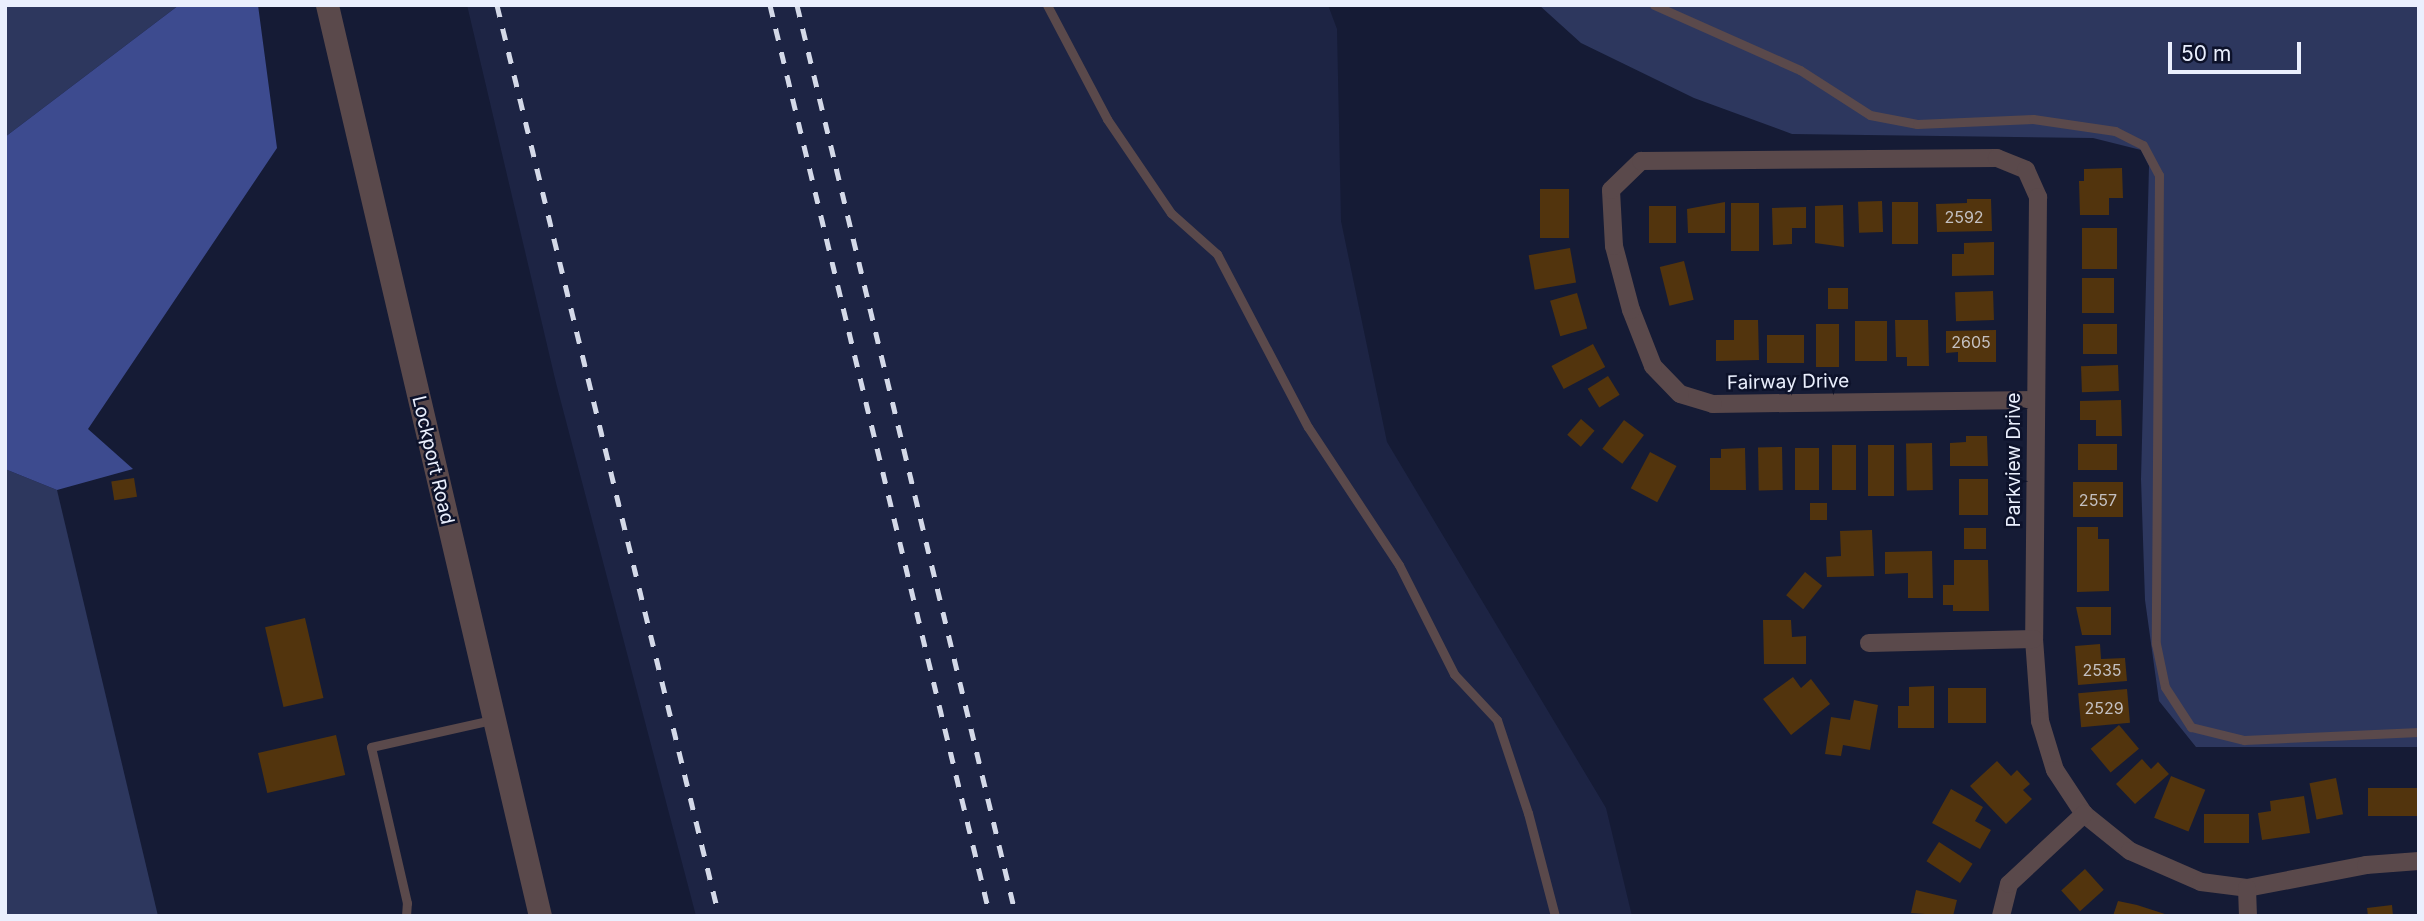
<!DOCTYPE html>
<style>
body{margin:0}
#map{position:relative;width:2424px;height:921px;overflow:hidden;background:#151b35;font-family:Inter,sans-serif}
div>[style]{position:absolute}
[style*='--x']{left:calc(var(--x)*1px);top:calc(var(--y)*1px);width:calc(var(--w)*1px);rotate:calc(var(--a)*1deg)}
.built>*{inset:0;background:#1d2444}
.green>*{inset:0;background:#2d375e}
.forest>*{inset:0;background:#3d4b8f}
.building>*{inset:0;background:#52340d;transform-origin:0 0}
.service>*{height:9px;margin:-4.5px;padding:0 4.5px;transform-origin:4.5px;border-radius:4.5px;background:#5a494b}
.minor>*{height:18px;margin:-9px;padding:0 9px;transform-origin:9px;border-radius:9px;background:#5a494b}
.tertiary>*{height:23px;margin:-11.5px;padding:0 11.5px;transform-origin:11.5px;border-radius:11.5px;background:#5a494b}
.rail>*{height:5px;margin-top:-2.5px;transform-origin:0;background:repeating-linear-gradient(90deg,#d4d9e8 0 12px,transparent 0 24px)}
span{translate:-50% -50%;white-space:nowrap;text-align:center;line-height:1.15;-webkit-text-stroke:5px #0d122a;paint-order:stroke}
.number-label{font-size:16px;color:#c4c0c1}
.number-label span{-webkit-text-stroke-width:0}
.street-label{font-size:19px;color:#eaeffd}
.frame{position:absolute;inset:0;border:7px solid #eaeffd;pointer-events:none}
.scale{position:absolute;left:2168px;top:42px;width:133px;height:32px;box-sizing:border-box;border:4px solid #eaeffd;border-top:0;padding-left:9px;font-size:21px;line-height:24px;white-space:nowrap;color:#eaeffd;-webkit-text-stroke:5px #0d122a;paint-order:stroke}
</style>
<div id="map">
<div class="built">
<div style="clip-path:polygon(467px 5px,1328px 5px,1337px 29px,1341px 221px,1387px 442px,1606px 808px,1632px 916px,696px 916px,556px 383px)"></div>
</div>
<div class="green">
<div style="clip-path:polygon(5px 5px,179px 5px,5px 137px)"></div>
<div style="clip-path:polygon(1539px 5px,2419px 5px,2419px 747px,2196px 747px,2159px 701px,2145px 600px,2141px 479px,2149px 166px,2141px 150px,2093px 138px,1792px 134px,1694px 98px,1581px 43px)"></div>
<div style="clip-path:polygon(5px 469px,57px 490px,158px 916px,5px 916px)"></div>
</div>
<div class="forest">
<div style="clip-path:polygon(179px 5px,258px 5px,277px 148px,88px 429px,133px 469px,57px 490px,5px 469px,5px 137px)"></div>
</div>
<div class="building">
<div style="clip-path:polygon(2122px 168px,2123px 198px,2109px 198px,2109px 215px,2080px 215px,2079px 181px,2084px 181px,2084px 169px)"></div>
<div style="left:1569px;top:189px;width:49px;height:29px;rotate:90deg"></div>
<div style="clip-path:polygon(1967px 199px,1991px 199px,1992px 231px,1937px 232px,1936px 204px,1967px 203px)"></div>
<div style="left:1882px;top:201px;width:31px;height:24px;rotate:88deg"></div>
<div style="clip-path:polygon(1725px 202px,1725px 233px,1688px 233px,1687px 209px)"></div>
<div style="left:1892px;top:202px;width:26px;height:42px"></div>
<div style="left:1731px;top:203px;width:28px;height:48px"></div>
<div style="clip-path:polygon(1843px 205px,1844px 247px,1815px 243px,1815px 206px)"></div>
<div style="left:1649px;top:206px;width:27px;height:37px"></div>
<div style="clip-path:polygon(1806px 207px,1806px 228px,1792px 228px,1792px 244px,1773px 245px,1772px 208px)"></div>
<div style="left:2117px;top:228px;width:41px;height:35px;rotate:90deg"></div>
<div style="clip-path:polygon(1994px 242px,1994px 275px,1952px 276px,1952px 254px,1964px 254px,1964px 243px)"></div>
<div style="left:1570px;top:248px;width:35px;height:42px;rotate:80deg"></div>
<div style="left:1684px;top:261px;width:40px;height:25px;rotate:76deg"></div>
<div style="left:2114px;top:278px;width:35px;height:32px;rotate:90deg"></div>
<div style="left:1828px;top:288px;width:20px;height:21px"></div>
<div style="left:1993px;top:291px;width:29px;height:38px;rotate:88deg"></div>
<div style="left:1577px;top:293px;width:37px;height:28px;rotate:74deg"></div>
<div style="clip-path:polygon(1734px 320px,1758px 320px,1759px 360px,1716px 361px,1716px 340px,1734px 340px)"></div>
<div style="clip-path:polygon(1895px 320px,1928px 320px,1929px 366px,1907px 366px,1907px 357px,1896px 357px)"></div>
<div style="left:1855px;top:321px;width:32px;height:40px"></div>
<div style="left:1816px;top:324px;width:23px;height:43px"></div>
<div style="left:2083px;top:324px;width:34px;height:30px"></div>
<div style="clip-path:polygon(1996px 330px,1996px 362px,1958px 362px,1958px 352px,1946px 353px,1946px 331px)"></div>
<div style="left:1767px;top:335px;width:37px;height:28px"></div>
<div style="left:1593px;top:344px;width:26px;height:47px;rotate:62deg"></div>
<div style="left:2118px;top:365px;width:26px;height:37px;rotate:88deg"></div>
<div style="left:1608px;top:376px;width:22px;height:24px;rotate:58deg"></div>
<div style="clip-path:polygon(2121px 400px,2122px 436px,2096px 436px,2096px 420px,2080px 420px,2080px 401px)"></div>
<div style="left:1581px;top:419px;width:18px;height:21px;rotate:41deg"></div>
<div style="left:1624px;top:420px;width:25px;height:36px;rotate:37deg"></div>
<div style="clip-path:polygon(1966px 436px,1987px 436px,1988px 466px,1950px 466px,1950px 443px,1966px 442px)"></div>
<div style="left:1932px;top:443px;width:47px;height:26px;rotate:89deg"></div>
<div style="left:2078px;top:444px;width:39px;height:26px"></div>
<div style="left:1832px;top:445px;width:24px;height:45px"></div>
<div style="left:1868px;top:445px;width:26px;height:51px"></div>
<div style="left:1782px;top:447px;width:43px;height:24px;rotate:89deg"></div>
<div style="clip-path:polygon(1745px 448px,1746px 490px,1710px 490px,1710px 458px,1721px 458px,1721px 449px)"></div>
<div style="left:1795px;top:448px;width:24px;height:42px"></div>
<div style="left:1650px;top:452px;width:30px;height:41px;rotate:28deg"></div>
<div style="left:134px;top:478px;width:19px;height:23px;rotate:81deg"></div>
<div style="left:1959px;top:479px;width:29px;height:36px"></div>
<div style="left:2073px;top:482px;width:50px;height:35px"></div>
<div style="left:1810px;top:503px;width:17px;height:17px"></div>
<div style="clip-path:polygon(2077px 527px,2098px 527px,2098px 539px,2109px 539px,2109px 591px,2077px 592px)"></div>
<div style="left:1964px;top:528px;width:22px;height:21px"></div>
<div style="clip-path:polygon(1872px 530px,1874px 576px,1827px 577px,1826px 557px,1841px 556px,1840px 531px)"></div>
<div style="clip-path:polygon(1932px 551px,1933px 598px,1908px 598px,1908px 573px,1885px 574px,1885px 552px)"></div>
<div style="clip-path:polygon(1954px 560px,1988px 560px,1989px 611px,1953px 611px,1953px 605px,1943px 605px,1943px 585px,1954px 585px)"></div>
<div style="left:1805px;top:572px;width:22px;height:30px;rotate:39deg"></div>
<div style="clip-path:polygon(2076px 607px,2111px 607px,2111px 635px,2082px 635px)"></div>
<div style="left:305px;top:618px;width:82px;height:41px;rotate:77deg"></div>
<div style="clip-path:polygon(1763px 620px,1791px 620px,1792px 637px,1806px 636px,1806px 664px,1764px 664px)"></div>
<div style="clip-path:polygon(2100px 644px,2101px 659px,2125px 658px,2127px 681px,2078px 685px,2075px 646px)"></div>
<div style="clip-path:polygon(1793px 677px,1801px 688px,1811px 679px,1830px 704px,1791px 735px,1763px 699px)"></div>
<div style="clip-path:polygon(1934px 686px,1934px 728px,1898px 728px,1898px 706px,1909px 706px,1909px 687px)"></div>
<div style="left:1948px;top:688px;width:38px;height:35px"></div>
<div style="left:2127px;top:689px;width:34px;height:49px;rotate:85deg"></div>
<div style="clip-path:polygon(1854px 700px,1878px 705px,1870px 750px,1843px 745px,1841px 756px,1825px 754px,1831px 717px,1850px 720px)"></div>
<div style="left:2119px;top:725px;width:31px;height:37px;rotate:50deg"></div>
<div style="left:336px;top:735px;width:41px;height:80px;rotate:77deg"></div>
<div style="clip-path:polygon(2142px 759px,2151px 769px,2158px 762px,2169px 774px,2135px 804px,2116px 784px)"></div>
<div style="clip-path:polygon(1997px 761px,2011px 776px,2017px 770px,2030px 784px,2023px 790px,2032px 799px,2006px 824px,1970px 786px)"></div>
<div style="left:2171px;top:776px;width:37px;height:45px;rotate:22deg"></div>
<div style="left:2336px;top:778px;width:37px;height:27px;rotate:79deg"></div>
<div style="left:2419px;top:788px;width:28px;height:51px;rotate:90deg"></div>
<div style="clip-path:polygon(1951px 789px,1983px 807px,1975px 821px,1991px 830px,1980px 849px,1932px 823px)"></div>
<div style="clip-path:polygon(2304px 796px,2310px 833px,2262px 840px,2258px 813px,2271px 811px,2270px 801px)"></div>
<div style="left:2204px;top:814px;width:45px;height:29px"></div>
<div style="left:1939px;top:842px;width:40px;height:23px;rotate:33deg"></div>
<div style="left:2085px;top:869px;width:28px;height:32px;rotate:48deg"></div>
<div style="clip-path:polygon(1916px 890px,1957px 900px,1953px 916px,1911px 913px)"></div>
<div style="clip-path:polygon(2118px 901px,2137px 905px,2171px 916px,2113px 916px)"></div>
<div style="clip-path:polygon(2392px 905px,2393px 916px,2368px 916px,2367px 908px)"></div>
</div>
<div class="service">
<div style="--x:1047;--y:5;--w:129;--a:62.2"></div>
<div style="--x:1107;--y:119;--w:114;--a:55.8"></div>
<div style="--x:1171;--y:213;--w:62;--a:41.7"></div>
<div style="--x:1217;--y:254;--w:195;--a:62.3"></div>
<div style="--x:1308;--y:427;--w:165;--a:56.6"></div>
<div style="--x:1399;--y:565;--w:122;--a:63.2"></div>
<div style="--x:1454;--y:674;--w:63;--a:46.9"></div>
<div style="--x:1497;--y:720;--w:98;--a:71.6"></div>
<div style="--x:1528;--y:813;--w:106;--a:75.3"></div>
<div style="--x:1654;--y:5;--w:160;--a:24"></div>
<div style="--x:1800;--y:70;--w:83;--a:32.7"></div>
<div style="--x:1870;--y:115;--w:48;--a:10.8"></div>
<div style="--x:1917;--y:124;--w:116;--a:-2.5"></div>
<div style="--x:2033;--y:119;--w:83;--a:8.3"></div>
<div style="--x:2115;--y:131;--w:31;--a:27"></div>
<div style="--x:2143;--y:145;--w:34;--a:62"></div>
<div style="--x:2159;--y:175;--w:469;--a:90.4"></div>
<div style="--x:2156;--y:644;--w:44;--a:78.2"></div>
<div style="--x:2165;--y:687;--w:48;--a:57"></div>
<div style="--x:2191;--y:727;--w:55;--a:13.8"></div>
<div style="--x:2244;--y:740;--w:175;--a:-2.6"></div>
<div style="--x:406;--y:916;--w:13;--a:-86"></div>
<div style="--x:407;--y:903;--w:160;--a:-103"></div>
<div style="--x:371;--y:747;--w:124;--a:-12.6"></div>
</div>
<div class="minor">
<div style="--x:2035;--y:400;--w:322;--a:179.3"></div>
<div style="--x:1713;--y:404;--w:34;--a:-163"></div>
<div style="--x:1680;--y:394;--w:39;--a:-134"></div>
<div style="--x:1653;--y:366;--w:60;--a:-111.4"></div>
<div style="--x:1631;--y:310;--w:66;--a:-104.9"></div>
<div style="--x:1614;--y:246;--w:56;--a:-93.1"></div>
<div style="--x:1611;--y:190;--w:42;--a:-44"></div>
<div style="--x:1641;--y:161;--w:356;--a:-0.5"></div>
<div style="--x:1997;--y:158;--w:31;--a:22"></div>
<div style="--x:2026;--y:170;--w:30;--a:66"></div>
<div style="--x:2038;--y:197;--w:442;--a:90.5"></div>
<div style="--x:2034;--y:639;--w:82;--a:85.8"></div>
<div style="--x:2040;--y:721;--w:51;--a:73"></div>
<div style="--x:2055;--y:770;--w:53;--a:56.6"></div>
<div style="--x:2084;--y:814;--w:59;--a:38.8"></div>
<div style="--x:2130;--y:851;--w:77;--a:23.6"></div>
<div style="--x:2201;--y:882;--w:46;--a:7.4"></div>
<div style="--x:2247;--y:888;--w:121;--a:-10.9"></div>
<div style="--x:2366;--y:865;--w:53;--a:-4.3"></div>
<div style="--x:1869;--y:643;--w:165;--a:-1.4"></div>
<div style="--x:2247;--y:888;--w:28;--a:88"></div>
<div style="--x:2001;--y:916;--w:33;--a:-76"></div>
<div style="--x:2009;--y:884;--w:103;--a:-43"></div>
</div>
<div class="tertiary">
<div style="--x:327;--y:5;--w:936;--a:76.84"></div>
</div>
<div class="rail">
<div style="--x:497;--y:5;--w:938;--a:76.3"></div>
<div style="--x:770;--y:5;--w:937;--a:76.42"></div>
<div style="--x:797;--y:5;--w:937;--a:76.48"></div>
</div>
<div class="number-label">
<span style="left:1964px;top:217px">2592</span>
<span style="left:1971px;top:342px">2605</span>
<span style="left:2098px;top:500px">2557</span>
<span style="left:2102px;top:670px">2535</span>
<span style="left:2104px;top:708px">2529</span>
</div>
<div class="street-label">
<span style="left:1788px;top:382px;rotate:-1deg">Fairway Drive</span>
<span style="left:433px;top:460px;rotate:77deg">Lockport Road</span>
<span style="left:2014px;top:460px;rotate:-90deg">Parkview Drive</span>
</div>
<div class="frame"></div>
<div class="scale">50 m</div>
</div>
